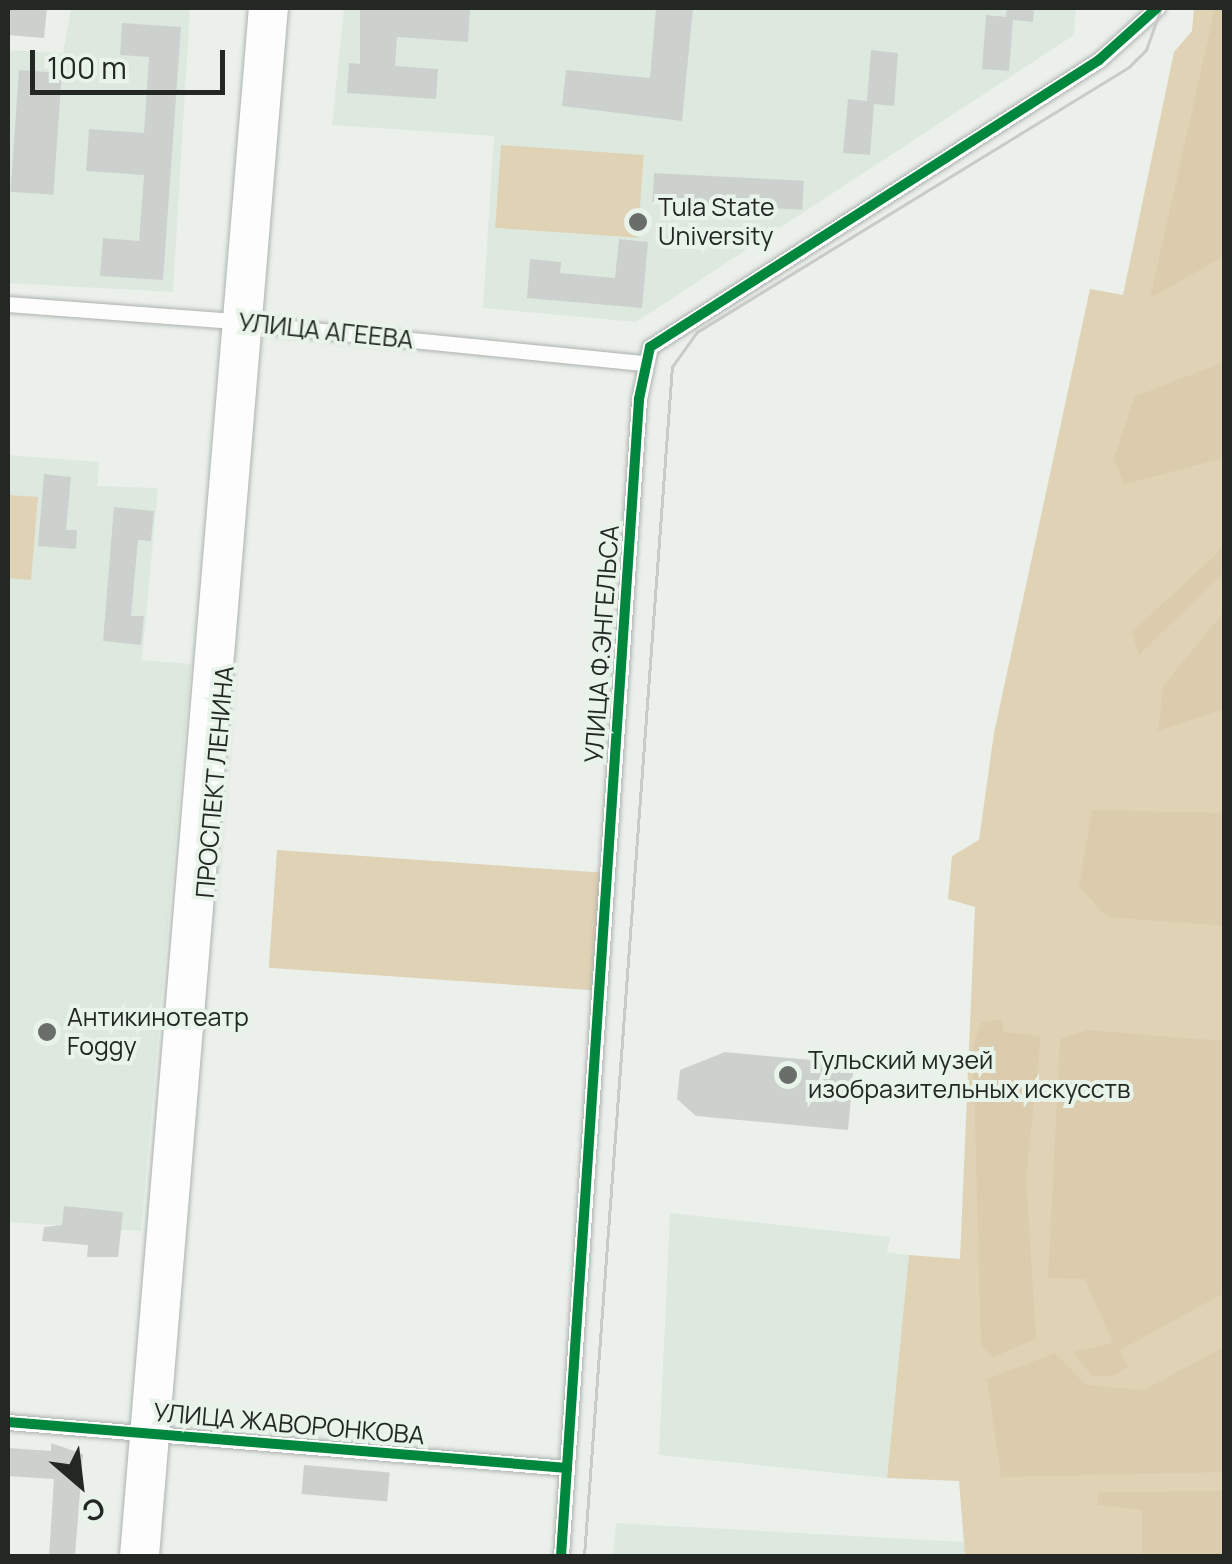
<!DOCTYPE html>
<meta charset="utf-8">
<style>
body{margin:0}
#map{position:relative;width:1232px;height:1564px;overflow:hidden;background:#ebf0eb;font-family:Manrope,sans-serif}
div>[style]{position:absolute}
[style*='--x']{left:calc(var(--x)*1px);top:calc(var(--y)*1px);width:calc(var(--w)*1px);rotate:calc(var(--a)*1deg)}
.built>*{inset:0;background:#dde9de}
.green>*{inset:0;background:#e0d2b4;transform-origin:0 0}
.forest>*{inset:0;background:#daccad}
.building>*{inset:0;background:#ccd1ce;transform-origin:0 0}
.roads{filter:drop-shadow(0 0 2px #adb2ae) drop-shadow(0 0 2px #adb2ae)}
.minor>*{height:15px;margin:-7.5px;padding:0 7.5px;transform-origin:7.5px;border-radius:7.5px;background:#fcfdfc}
.major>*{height:20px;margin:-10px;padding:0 10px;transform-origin:10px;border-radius:10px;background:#fcfdfc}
.tram>*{height:2.5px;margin:-1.25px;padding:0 1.25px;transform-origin:1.25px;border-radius:1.25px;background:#c9cbc9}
.cycleway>*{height:10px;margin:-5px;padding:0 5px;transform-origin:5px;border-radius:5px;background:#00873e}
.dots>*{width:28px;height:28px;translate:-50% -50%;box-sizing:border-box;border:5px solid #e8f3e9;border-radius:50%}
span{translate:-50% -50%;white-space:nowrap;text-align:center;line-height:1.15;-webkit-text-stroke:8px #e8f3e9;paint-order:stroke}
.poi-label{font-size:25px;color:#242824}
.left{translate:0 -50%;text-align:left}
.street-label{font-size:25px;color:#242824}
.frame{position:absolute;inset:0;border:10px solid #242824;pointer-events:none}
.north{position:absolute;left:30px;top:1434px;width:100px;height:100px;-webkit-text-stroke:8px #e8f3e9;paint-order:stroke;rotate:152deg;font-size:28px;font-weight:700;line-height:40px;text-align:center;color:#242824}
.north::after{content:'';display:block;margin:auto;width:35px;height:45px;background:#242824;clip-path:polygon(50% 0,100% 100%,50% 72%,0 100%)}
.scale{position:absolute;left:30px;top:50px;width:195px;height:45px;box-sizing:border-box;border:5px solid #242824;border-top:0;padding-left:12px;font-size:30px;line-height:35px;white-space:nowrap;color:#242824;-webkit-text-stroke:8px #e8f3e9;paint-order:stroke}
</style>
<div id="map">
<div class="built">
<div style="clip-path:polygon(71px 8px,190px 8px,173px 292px,8px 283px,8px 50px,63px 53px)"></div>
<div style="clip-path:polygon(344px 8px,1076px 8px,1074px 35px,636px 322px,483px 308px,494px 136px,332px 125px)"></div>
<div style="clip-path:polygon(8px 455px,99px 462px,97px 486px,158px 488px,142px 660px,191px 664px,141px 1231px,8px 1222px)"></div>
<div style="clip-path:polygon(670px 1213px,890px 1237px,887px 1252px,909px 1255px,887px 1478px,659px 1455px)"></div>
<div style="clip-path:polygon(616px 1523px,964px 1542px,965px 1556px,613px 1556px)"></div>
</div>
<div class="green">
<div style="clip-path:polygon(1194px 8px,1224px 8px,1224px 1556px,965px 1556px,959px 1481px,887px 1478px,909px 1255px,960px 1259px,975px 907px,948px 899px,952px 856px,979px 840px,994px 733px,1090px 289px,1123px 295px,1174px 52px,1192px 31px)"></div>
<div style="left:501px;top:145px;width:143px;height:83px;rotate:4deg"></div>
<div style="clip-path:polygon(8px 495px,38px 497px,31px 580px,8px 578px)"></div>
<div style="left:277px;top:850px;width:324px;height:118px;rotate:4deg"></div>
</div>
<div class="forest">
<div style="clip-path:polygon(1215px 8px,1224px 8px,1224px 256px,1150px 298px)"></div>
<div style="clip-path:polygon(1224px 362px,1224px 458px,1124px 484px,1114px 459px,1134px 397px)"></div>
<div style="clip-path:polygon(1224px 547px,1224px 572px,1139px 655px,1132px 632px)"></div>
<div style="clip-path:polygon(1224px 612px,1224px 709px,1158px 731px,1163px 686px)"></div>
<div style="clip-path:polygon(1092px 810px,1224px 813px,1224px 926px,1107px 917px,1079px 887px)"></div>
<div style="clip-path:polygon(1002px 1020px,1004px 1032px,1041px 1036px,1026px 1178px,1036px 1339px,993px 1357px,981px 1345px,973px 1047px,981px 1022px)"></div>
<div style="clip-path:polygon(1087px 1030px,1224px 1041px,1224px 1293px,1120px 1350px,1128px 1367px,1112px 1376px,1092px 1376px,1073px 1352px,1113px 1343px,1085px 1279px,1048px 1278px,1060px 1039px)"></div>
<div style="clip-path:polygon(1224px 1347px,1224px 1472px,1001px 1477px,987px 1379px,1055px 1353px,1086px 1385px,1144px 1390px)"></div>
<div style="clip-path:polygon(1224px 1491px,1224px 1556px,1142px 1556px,1142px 1510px,1097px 1505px,1099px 1492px)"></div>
</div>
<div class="building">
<div style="clip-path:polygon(8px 8px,47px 8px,44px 38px,8px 35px)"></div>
<div style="clip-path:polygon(360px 8px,470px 8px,468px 42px,397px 37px,395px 66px,438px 69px,436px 99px,347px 93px,349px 63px,360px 64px)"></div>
<div style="clip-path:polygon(656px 8px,693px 8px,682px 121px,562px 106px,566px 70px,650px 78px)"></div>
<div style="clip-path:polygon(1007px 8px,1034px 8px,1033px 22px,1013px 20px,1009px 71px,982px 69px,986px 15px,1006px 17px)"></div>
<div style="clip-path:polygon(122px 23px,181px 27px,163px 280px,100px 276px,103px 238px,139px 241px,144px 175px,86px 171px,89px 129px,144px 133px,149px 57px,120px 55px)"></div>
<div style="clip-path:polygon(871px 50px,898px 53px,894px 106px,874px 104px,870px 155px,843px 153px,848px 99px,867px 101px)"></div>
<div style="left:19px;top:70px;width:43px;height:122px;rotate:4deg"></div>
<div style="left:654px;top:173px;width:150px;height:29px;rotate:3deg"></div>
<div style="clip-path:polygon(619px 239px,648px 242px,642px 308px,527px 298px,530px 259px,561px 262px,560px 273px,615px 278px)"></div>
<div style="clip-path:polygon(44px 474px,71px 477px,66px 530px,77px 530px,76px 549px,38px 546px)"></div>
<div style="clip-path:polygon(114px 507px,154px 511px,151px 541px,138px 540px,131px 616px,144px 616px,141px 645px,103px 641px)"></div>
<div style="clip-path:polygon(725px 1052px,854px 1064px,848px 1130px,696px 1116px,677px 1099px,680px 1070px)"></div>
<div style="clip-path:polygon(64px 1206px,123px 1212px,118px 1257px,87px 1257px,88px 1245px,42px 1241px,44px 1227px,62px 1225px)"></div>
<div style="clip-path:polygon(51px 1443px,83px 1454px,75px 1556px,49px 1556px,54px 1479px,8px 1476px,8px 1448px,51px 1451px)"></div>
<div style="left:304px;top:1465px;width:86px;height:29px;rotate:5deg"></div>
</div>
<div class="roads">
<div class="minor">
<div style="--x:8;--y:304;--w:226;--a:4.3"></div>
<div style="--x:252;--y:324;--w:395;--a:5.7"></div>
<div style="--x:8;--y:1422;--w:561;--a:4.7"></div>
<div style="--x:561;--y:1556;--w:1160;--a:-86.14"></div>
<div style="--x:639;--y:399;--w:53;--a:-78.1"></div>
<div style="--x:650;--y:347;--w:533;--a:-32.59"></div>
<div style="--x:1099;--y:60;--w:78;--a:-41.9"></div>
</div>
<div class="major">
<div style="--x:130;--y:1556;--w:1553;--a:-85.24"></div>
<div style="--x:149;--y:1556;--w:1553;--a:-85.24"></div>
</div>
</div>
<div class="tram">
<div style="--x:584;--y:1556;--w:1192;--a:-85.77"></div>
<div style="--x:672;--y:367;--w:43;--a:-54.5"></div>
<div style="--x:697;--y:332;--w:507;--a:-31.53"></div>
<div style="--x:1129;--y:67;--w:24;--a:-45"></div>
<div style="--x:1146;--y:50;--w:45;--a:-70.3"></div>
</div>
<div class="cycleway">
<div style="--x:8;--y:1422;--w:561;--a:4.7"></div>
<div style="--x:561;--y:1556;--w:1160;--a:-86.14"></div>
<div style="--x:639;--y:399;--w:53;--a:-78.1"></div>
<div style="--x:650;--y:347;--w:533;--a:-32.59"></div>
<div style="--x:1099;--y:60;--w:78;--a:-41.9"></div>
</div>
<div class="dots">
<div style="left:638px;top:222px;background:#6a6e6a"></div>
<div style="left:47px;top:1032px;background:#6a6e6a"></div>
<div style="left:788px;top:1075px;background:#6a6e6a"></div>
</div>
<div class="poi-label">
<span class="left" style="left:658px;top:222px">Tula State<br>University</span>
<span class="left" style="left:67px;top:1032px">Антикинотеатр<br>Foggy</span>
<span class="left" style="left:808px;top:1075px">Тульский музей<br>изобразительных искусств</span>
</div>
<div class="street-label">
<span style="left:326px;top:331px;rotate:6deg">УЛИЦА АГЕЕВА</span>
<span style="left:602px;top:644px;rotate:-86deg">УЛИЦА Ф.ЭНГЕЛЬСА</span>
<span style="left:215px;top:782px;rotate:-85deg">ПРОСПЕКТ ЛЕНИНА</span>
<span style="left:289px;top:1424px;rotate:5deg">УЛИЦА ЖАВОРОНКОВА</span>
</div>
<div class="frame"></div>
<div class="north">С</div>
<div class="scale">100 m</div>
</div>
